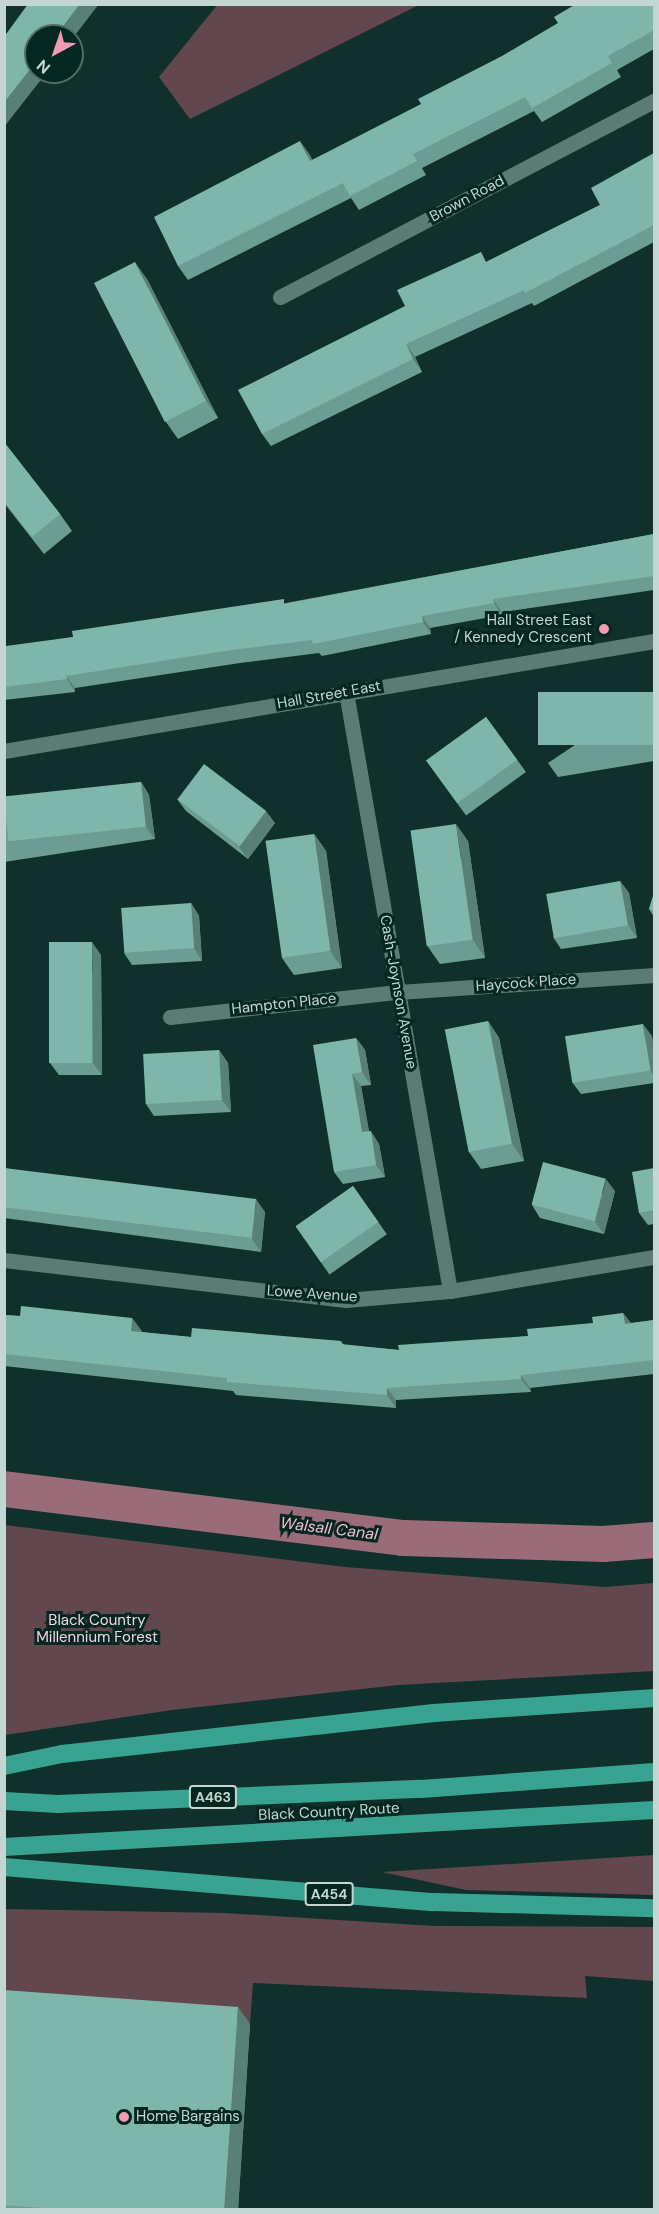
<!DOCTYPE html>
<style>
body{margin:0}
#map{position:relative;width:659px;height:2214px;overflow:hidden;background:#10312b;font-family:"DM Sans",sans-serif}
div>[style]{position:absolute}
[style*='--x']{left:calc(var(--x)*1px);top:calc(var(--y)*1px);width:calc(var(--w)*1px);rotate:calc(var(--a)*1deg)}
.green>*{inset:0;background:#63474e}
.canal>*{height:36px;margin:-18px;padding:0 18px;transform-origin:18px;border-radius:18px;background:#9a6b78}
.minor>*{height:15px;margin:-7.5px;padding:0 7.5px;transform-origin:7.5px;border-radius:7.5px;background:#5a7c75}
.highway>*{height:18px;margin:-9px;padding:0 9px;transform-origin:9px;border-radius:9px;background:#38a391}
.wall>*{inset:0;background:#6c9d92;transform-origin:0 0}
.shaded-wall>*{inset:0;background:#588077}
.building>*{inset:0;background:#7eb7aa;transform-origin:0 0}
.dots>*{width:16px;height:16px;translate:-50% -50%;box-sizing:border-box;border:3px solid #052722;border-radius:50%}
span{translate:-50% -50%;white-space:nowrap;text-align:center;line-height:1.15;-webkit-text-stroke:6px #052722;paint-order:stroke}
.shield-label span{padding:2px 4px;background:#052722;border:2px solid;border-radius:4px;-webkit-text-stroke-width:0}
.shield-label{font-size:14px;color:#c4d6d1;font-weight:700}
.street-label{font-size:15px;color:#c4d6d1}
.poi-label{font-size:15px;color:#c4d6d1}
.right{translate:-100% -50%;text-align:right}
.left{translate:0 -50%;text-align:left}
.park-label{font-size:15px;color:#f6d6de}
.water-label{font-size:16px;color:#fabdcd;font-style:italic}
.frame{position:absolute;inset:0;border:6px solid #c4d6d1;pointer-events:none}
.north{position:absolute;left:24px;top:24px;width:60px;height:60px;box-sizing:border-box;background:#052722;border:2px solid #516d68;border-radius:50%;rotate:220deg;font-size:16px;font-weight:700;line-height:24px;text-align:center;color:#c4d6d1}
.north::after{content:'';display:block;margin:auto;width:21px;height:27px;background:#f19ab3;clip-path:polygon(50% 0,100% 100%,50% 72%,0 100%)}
</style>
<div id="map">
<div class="green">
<div style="clip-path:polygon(218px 4px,419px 4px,419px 5px,190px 119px,159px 77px)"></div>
<div style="clip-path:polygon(5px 1525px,345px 1567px,605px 1587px,654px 1583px,654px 1671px,398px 1685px,172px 1710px,5px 1735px)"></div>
<div style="clip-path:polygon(654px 1855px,654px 1895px,466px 1890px,382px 1872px)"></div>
<div style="clip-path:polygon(4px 1909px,224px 1913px,434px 1926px,654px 1927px,654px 1981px,585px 1976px,587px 1998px,253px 1983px,250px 2024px,5px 2006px)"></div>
</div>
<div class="canal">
<div style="--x:4;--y:1489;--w:402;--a:7"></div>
<div style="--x:403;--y:1538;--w:200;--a:1.7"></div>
<div style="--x:603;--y:1544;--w:51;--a:-4.5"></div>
</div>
<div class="minor">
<div style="--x:280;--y:297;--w:422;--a:-27.7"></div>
<div style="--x:346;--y:692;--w:608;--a:80.15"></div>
<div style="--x:4;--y:751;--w:659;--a:-9.61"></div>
<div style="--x:170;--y:1017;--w:229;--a:-6.3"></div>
<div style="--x:398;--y:992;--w:257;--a:-3.8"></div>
<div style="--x:4;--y:1260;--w:344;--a:6.7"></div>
<div style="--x:346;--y:1300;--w:104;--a:-4.9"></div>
<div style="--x:450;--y:1291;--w:207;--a:-9.5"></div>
</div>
<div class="highway">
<div style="--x:4;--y:1766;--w:59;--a:-11.7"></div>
<div style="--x:62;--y:1754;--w:374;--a:-6.3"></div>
<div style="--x:434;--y:1713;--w:221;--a:-3.9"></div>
<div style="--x:4;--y:1801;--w:54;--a:3.2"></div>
<div style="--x:58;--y:1804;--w:363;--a:-2.4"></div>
<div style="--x:421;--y:1789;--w:234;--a:-4.2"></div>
<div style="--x:4;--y:1847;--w:651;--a:-3.26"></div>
<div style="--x:4;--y:1867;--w:431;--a:4.7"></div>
<div style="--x:434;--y:1902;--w:220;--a:1.6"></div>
</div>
<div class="wall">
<div style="clip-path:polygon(654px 4px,654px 49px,617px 70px,621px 77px,542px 122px,534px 111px,422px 168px,426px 175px,359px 210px,351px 198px,188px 280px,178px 266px,310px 155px,312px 160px)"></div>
<div style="clip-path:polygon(654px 154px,654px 242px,534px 306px,532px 303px,415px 357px,422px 372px,271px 446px,262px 434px,488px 261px,600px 205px)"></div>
<div style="clip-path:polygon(147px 279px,218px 418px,178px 439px,166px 422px)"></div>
<div style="clip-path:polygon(4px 442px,60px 514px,72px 531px,44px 554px,4px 503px)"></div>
<div style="clip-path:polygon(654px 534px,654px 590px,502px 612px,502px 615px,430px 628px,431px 634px,322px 656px,319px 653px,240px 663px,75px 688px,75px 692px,4px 700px,4px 651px,73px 637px,286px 603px)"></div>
<div style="clip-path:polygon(654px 692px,654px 761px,558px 777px,548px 763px)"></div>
<div style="left:486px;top:717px;width:68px;height:74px;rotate:54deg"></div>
<div style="clip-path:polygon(141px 782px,149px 795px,155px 839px,4px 862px,4px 801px)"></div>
<div style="clip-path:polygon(177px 799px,275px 823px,248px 859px,186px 811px)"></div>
<div style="clip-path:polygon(314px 834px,326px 851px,342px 968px,294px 975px,282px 958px)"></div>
<div style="clip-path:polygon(468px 841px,485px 958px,440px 964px,428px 947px)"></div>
<div style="clip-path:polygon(620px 881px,629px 893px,637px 938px,561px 949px,553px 937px)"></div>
<div style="clip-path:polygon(654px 893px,654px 917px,649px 909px)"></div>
<div style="clip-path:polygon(191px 903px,199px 916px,202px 961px,132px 965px,124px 953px)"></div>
<div style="clip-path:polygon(101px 955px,102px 1075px,59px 1075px,50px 1063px)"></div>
<div style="clip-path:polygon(488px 1021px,499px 1038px,524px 1161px,481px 1169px,469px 1152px)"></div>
<div style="clip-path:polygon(652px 1036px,654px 1055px,654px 1083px,581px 1094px,572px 1082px)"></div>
<div style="clip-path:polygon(356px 1038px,365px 1050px,371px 1085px,361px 1086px,369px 1131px,379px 1144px,385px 1177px,343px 1184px,334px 1172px)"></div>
<div style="clip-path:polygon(219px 1050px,228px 1063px,231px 1112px,154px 1116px,146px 1104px)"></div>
<div style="clip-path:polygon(4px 1168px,265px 1212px,261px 1252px,4px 1218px)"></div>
<div style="clip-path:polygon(654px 1168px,654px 1224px,648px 1225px,639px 1213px)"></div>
<div style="left:353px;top:1186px;width:59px;height:70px;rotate:55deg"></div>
<div style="clip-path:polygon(615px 1191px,604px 1234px,540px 1218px,532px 1205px)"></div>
<div style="clip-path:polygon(623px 1313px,631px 1323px,654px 1320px,654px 1374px,530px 1388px,531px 1392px,396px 1400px,396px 1408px,236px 1395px,233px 1391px,4px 1366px,4px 1315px,20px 1316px,132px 1318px,141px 1332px,191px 1337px,341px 1341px,344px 1345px,399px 1350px,528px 1336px,593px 1323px)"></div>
<div style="clip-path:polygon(4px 1990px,250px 2024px,238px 2210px,4px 2210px)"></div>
</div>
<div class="shaded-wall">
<div style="clip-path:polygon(80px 4px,99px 4px,72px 39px,72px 36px,56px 36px)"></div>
<div style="clip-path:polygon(36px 62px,36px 72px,47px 72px,4px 127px,4px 103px)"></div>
<div style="clip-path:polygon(300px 141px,310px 155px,319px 175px,310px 161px)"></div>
<div style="clip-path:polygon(135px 262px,147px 279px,218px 418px,206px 401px)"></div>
<div style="clip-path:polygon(406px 344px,415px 357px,422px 372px,413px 359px)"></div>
<div style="clip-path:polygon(493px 599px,502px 612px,502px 615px,494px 603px)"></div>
<div style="clip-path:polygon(422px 616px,430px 628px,431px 634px,423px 622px)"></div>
<div style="clip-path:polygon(66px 676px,75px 688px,75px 692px,67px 679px)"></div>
<div style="clip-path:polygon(141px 782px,149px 795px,155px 839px,146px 827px)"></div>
<div style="clip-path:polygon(266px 811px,275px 823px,248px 859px,239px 847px)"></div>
<div style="clip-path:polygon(456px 824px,468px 841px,485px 958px,473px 940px)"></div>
<div style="clip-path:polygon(314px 834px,326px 851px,342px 968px,330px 951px)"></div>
<div style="clip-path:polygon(620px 881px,629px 893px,637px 938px,628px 925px)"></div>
<div style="clip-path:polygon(191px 903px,199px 916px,202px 961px,194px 948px)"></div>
<div style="clip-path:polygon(92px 942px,101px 955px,102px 1075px,93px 1063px)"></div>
<div style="clip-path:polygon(488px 1021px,499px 1038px,524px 1161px,512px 1144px)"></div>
<div style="clip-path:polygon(643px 1024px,652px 1036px,654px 1055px,654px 1077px,650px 1070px)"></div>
<div style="clip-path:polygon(356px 1038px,365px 1050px,371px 1085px,362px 1072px)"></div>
<div style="clip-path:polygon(219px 1050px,228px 1063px,231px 1112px,222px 1100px)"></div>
<div style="clip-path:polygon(352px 1074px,361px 1086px,371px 1145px,362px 1132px)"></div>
<div style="clip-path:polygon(371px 1131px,379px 1144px,385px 1177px,376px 1165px)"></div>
<div style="clip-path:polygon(606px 1179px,615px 1191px,604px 1234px,595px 1222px)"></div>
<div style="clip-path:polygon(256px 1199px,265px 1212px,261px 1252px,252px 1239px)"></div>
<div style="clip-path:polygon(623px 1313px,632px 1325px,625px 1324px)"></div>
<div style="clip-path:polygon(132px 1318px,142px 1331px,140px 1344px,131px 1331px)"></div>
<div style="clip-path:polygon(521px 1375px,530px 1388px,531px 1392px,521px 1379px)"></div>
<div style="clip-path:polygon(387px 1388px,396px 1400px,396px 1408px,387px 1395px)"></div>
<div style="clip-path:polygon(238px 2007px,250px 2024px,238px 2210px,224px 2210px)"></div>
</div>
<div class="building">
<div style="clip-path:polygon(28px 4px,80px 4px,56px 36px,36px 36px,36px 62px,4px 103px,4px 37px)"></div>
<div style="clip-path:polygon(576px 4px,654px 4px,654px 30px,608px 56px,612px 63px,532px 108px,525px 97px,413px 154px,417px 161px,350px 196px,343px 183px,178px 266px,154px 217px,300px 141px,310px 161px,421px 104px,418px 99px,502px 56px,558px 23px,554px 17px)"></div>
<div style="clip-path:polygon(654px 153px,654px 225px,525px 293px,524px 290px,406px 344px,413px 359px,262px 434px,238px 390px,405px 306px,397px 290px,481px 252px,486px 262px,600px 205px,591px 188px)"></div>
<div style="left:135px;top:262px;width:156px;height:46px;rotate:63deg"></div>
<div style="clip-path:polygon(4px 442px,60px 514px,32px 537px,4px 501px)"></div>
<div style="clip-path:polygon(654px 534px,654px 576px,493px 599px,494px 603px,422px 616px,423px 622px,313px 644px,312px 640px,231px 650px,66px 676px,67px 679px,4px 687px,4px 651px,6px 651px,6px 646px,73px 637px,72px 631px,284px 599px,284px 604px)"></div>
<div style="left:654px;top:692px;width:53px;height:116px;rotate:90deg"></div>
<div style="left:486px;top:717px;width:53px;height:74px;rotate:54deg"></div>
<div style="left:204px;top:764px;width:78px;height:44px;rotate:37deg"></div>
<div style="left:141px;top:782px;width:45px;height:138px;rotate:84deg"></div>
<div style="left:456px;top:824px;width:117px;height:46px;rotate:82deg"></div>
<div style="left:314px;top:834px;width:118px;height:49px;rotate:82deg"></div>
<div style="left:620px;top:881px;width:45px;height:75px;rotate:80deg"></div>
<div style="clip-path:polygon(654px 893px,654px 911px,649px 909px)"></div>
<div style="left:191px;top:903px;width:45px;height:70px;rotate:86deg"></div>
<div style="left:92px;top:942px;width:121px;height:43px;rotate:90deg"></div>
<div style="left:488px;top:1021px;width:125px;height:44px;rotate:79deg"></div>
<div style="left:643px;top:1024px;width:47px;height:79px;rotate:81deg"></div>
<div style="clip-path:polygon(356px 1038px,362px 1072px,352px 1074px,362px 1132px,371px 1131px,376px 1165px,334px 1172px,313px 1045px)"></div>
<div style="left:219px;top:1050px;width:50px;height:76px;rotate:87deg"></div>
<div style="left:543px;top:1162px;width:65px;height:44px;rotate:15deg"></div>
<div style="left:4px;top:1168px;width:254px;height:39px;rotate:7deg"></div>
<div style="clip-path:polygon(654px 1168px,654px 1210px,639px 1213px,632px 1172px)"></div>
<div style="left:353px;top:1186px;width:44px;height:70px;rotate:55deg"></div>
<div style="clip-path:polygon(21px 1306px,132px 1318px,131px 1331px,191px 1337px,192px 1328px,341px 1341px,341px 1344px,399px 1350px,398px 1345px,528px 1336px,527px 1329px,593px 1323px,592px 1317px,623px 1313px,625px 1324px,654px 1320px,654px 1360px,521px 1375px,521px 1379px,387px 1388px,387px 1395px,227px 1382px,227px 1378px,4px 1354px,4px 1315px,20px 1316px)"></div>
<div style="clip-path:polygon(4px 1990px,238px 2007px,224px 2210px,68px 2210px,4px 2205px)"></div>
</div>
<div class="dots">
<div style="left:604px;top:629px;background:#f19ab3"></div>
<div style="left:124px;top:2117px;background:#f19ab3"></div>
</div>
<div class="shield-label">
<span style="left:213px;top:1797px">A463</span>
<span style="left:329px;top:1894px">A454</span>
</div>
<div class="street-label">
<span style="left:467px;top:199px;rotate:-28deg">Brown Road</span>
<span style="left:329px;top:695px;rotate:-10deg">Hall Street East</span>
<span style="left:526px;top:983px;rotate:-4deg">Haycock Place</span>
<span style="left:398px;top:992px;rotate:80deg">Cash-Joynson Avenue</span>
<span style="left:284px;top:1004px;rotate:-6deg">Hampton Place</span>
<span style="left:312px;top:1294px;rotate:4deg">Lowe Avenue</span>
<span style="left:329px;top:1812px;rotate:-3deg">Black Country Route</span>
</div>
<div class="poi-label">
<span class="right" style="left:592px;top:629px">Hall Street East<br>/ Kennedy Crescent</span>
<span class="left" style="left:136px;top:2117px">Home Bargains</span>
</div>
<div class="park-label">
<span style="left:97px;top:1629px">Black Country<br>Millennium Forest</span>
</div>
<div class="water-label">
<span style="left:329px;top:1529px;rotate:7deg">Walsall Canal</span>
</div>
<div class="frame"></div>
<div class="north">N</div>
</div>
